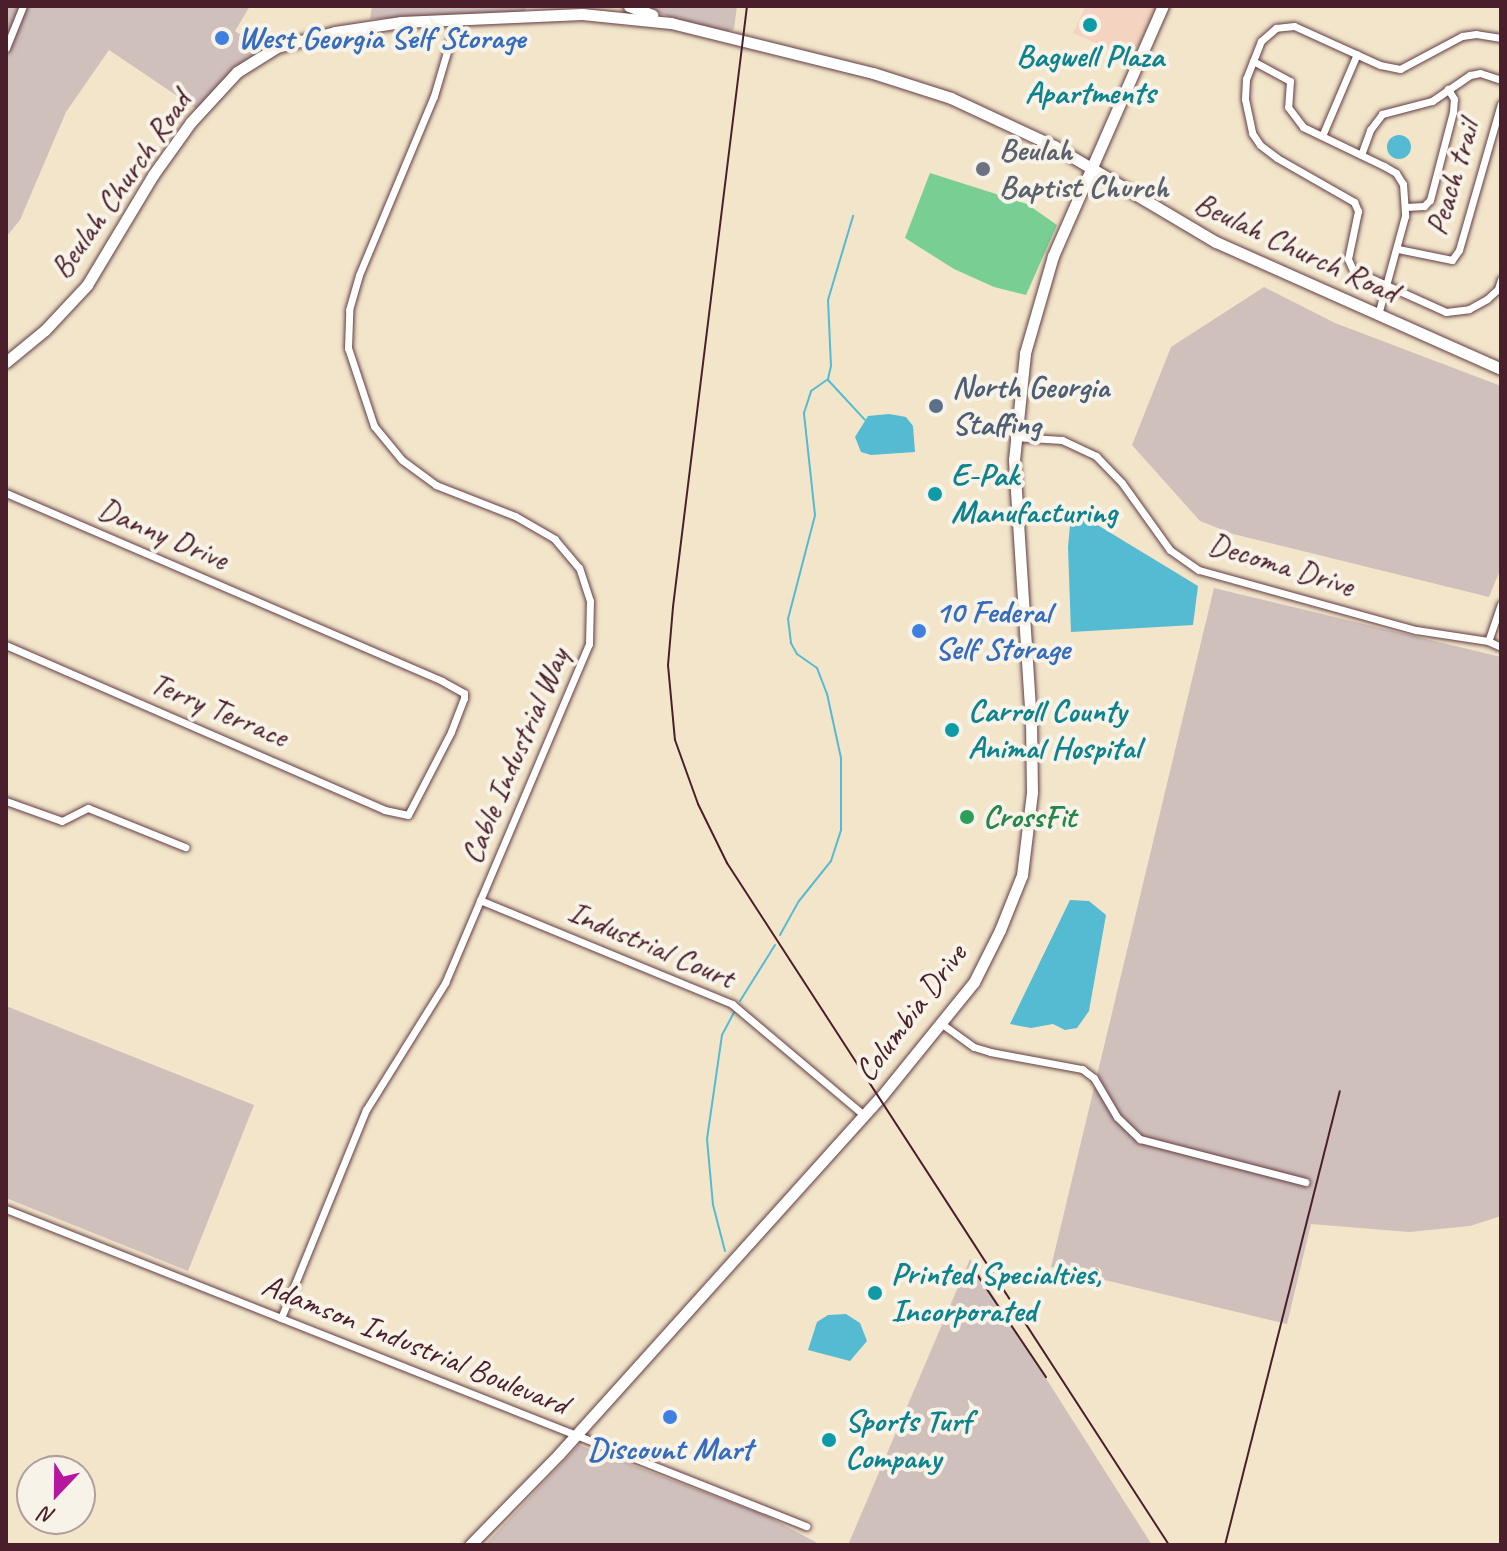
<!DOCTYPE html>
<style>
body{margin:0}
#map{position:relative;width:1507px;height:1551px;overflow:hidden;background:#f2e5ca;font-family:Caveat,sans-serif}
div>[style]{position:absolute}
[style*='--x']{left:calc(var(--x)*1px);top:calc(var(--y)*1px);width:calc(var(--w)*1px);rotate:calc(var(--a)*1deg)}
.built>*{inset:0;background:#f4d3c0}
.industrial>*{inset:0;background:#d0c0bc}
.green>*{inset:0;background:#79cf93}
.water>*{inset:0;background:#54bbd2}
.round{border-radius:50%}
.stream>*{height:2px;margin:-1px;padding:0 1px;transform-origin:1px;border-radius:1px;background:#54bbd2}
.roads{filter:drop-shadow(0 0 2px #633d43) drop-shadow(0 0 2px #633d43)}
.street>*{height:7px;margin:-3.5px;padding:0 3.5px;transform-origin:3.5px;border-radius:3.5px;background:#fff}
.secondary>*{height:11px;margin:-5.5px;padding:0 5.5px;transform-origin:5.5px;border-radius:5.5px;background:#fff}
.rail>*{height:2px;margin:-1px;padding:0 1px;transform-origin:1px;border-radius:1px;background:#4a1f2b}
.dots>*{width:22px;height:22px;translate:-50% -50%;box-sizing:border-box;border:4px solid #f7f3e8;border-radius:50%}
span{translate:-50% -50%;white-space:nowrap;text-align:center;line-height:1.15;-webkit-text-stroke:8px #f7f3e8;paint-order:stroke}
.shop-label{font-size:32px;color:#366cbe;font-weight:700}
.left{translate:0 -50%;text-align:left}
.culture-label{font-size:32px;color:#0d838f;font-weight:700}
.worship-label{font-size:32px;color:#5b616d;font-weight:700}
.street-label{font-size:32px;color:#4a1f2b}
.service-label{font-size:32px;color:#4e5e75;font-weight:700}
.leisure-label{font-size:32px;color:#27864d;font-weight:700}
.frame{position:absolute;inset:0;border:8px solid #4a1f2b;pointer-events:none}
.north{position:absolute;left:16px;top:1455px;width:80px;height:80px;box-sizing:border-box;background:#f7f3e8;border:2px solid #b29e9c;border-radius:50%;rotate:202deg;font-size:22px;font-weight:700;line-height:32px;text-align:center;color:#4a1f2b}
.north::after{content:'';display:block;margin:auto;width:28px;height:36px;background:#b5179e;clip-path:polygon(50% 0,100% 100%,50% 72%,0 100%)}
</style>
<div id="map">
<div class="built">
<div style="clip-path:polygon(1086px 6px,1158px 6px,1132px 59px,1073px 33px)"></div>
</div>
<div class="industrial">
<div style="clip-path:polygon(6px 6px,250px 6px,235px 31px,265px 51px,198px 110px,109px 50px,66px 112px,20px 220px,6px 237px)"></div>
<div style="clip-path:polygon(372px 6px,526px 6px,525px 12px,370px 19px)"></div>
<div style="clip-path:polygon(636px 6px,737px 6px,734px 29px,722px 33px)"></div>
<div style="clip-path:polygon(1264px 287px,1335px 323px,1501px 386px,1501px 568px,1489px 597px,1233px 534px,1200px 521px,1132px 445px,1171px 347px)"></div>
<div style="clip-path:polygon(1214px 588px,1501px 657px,1501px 1216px,1470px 1226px,1409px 1232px,1311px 1224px,1287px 1324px,1051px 1267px)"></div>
<div style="clip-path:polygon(6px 1006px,254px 1105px,188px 1271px,6px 1198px)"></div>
<div style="clip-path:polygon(970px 1259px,1152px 1545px,848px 1545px)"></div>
<div style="clip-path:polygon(579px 1445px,767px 1516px,821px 1545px,485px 1545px)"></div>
</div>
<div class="green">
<div style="clip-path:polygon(930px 173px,1027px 204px,1057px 225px,1026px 295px,994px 287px,954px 269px,905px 238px)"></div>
</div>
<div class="water">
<div class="round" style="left:1387px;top:135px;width:24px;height:24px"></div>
<div style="clip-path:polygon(889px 414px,906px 417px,913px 426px,915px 452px,871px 455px,861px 452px,855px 437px,868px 416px)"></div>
<div style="clip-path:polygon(1071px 514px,1091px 521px,1198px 586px,1193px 625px,1071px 632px,1068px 547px)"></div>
<div style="clip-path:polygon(1070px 900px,1089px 901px,1106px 915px,1089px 1011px,1077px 1028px,1065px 1030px,1053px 1024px,1031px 1028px,1010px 1024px)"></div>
<div style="clip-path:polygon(846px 1314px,860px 1323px,867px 1341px,850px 1361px,808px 1350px,817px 1322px,828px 1315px)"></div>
</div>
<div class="stream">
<div style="--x:828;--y:380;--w:54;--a:47.2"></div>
<div style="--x:780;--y:935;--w:39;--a:-61"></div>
<div style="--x:799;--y:901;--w:51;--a:-51.3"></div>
<div style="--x:831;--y:861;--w:33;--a:-72"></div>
<div style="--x:841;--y:830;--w:72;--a:-90"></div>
<div style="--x:841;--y:758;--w:66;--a:-102.3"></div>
<div style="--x:827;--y:694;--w:28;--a:-111"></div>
<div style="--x:817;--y:668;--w:24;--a:-145"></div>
<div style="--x:797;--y:654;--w:13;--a:-119"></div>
<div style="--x:791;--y:643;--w:24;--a:-97"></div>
<div style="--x:788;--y:619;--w:107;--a:-75.4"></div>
<div style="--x:815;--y:515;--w:103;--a:-96.2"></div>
<div style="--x:804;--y:413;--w:23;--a:-72"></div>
<div style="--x:811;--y:391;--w:21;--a:-35"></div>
<div style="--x:828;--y:379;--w:13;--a:-77"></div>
<div style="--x:831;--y:366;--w:66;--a:-92.6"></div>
<div style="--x:828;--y:300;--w:88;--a:-73.4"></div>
<div style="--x:740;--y:1001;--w:66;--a:-58"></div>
<div style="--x:725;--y:1251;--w:48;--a:-104.6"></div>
<div style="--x:713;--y:1205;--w:66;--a:-95.2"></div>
<div style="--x:707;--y:1139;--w:105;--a:-81.8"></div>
<div style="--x:722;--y:1035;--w:26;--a:-62"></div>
</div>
<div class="roads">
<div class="street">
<div style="--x:1501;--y:38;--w:25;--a:-171"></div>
<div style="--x:1476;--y:34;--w:14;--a:172"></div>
<div style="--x:1462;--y:36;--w:70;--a:152"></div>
<div style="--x:1400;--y:69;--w:20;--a:-169"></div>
<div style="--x:1380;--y:65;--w:94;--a:-155.6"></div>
<div style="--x:1294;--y:26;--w:18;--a:174"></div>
<div style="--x:1276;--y:28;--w:20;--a:139"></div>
<div style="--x:1261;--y:41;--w:41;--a:111.5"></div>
<div style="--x:1246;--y:79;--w:20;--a:93"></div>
<div style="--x:1245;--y:99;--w:35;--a:78"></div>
<div style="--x:1252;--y:133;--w:14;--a:56"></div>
<div style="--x:1260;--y:145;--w:21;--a:37"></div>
<div style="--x:1277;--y:158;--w:89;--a:29.7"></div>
<div style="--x:1354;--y:202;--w:10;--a:66"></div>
<div style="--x:1358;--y:211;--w:49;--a:101.8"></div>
<div style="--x:1348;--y:259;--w:12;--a:66"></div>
<div style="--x:1353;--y:270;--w:102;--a:24.3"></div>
<div style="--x:1446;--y:312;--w:23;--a:-7"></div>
<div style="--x:1469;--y:309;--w:21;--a:-29"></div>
<div style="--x:1487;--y:299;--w:15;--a:-42"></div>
<div style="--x:1498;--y:289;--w:10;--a:-73"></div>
<div style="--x:6;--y:48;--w:45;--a:-68"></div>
<div style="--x:1253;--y:61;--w:42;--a:28.4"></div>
<div style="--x:1290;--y:81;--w:26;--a:94"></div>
<div style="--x:1288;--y:107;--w:25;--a:53"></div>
<div style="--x:1303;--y:127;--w:90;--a:25.7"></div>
<div style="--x:1384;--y:166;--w:14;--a:30"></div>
<div style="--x:1396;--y:173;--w:13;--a:58"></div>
<div style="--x:1403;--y:184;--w:32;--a:86"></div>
<div style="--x:1405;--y:216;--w:103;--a:105.3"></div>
<div style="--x:1322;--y:136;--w:89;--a:-66.9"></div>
<div style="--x:1361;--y:155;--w:27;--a:-70"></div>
<div style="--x:1370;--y:130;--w:20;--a:-53"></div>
<div style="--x:1382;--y:114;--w:52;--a:-14.6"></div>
<div style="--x:1432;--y:101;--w:46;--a:-34.4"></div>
<div style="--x:1470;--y:75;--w:10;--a:-11"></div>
<div style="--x:1480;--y:73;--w:22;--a:18"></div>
<div style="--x:1406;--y:207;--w:18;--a:-3"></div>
<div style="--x:1424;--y:206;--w:8;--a:-45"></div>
<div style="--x:1430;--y:200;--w:91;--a:-75.4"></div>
<div style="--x:1453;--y:112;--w:13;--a:-86"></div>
<div style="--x:1454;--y:99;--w:12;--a:-121"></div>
<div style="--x:1398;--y:249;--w:55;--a:11.5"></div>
<div style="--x:1452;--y:260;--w:12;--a:-55"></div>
<div style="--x:1459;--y:250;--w:152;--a:-74"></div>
<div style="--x:1014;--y:437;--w:48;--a:3.6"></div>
<div style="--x:1062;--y:440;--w:38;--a:25"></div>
<div style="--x:1096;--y:456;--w:37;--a:46"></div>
<div style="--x:1122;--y:483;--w:82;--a:54.4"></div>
<div style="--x:1170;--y:550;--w:35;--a:35"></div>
<div style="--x:1199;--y:570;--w:225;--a:15.5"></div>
<div style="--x:1416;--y:630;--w:73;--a:8.7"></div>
<div style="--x:6;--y:493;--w:475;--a:23.3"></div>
<div style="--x:442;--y:681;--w:25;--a:29"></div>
<div style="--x:464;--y:693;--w:5;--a:90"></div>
<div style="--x:464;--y:698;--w:36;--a:111"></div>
<div style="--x:451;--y:732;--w:93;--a:117.4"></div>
<div style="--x:408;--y:815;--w:24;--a:-168"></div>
<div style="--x:385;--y:810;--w:413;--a:-156.5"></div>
<div style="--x:1501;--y:604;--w:39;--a:109"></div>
<div style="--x:1488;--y:641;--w:14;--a:25"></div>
<div style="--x:6;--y:801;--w:59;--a:19.7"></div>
<div style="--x:62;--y:821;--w:29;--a:-27"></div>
<div style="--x:88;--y:808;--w:105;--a:21.9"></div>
<div style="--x:480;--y:900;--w:273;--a:22.4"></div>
<div style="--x:732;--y:1004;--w:174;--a:40.1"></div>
<div style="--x:942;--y:1024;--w:39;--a:36"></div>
<div style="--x:974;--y:1047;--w:17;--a:17"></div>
<div style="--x:990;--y:1052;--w:94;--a:10.5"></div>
<div style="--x:1082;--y:1069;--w:15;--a:37"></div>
<div style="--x:1094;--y:1078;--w:45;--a:59.5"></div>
<div style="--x:1117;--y:1117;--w:32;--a:44"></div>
<div style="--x:1140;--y:1139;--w:171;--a:14.6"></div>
<div style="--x:6;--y:1209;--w:861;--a:21.62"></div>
<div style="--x:281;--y:1318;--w:225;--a:-67.8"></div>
<div style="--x:366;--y:1110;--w:150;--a:-58.1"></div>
<div style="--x:445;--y:983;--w:368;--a:-67"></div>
<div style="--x:589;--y:644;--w:43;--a:-88.7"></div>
<div style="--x:590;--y:601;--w:35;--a:-108"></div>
<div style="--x:579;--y:568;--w:38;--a:-130"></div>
<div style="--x:555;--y:539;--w:46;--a:-150.1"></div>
<div style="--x:515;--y:516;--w:85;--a:-158.6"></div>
<div style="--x:436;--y:485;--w:42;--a:-143.7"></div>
<div style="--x:402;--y:460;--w:44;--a:-129.5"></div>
<div style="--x:374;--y:426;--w:82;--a:-108.4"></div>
<div style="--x:348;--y:348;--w:38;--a:-88"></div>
<div style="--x:349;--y:310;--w:36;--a:-74"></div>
<div style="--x:359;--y:275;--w:194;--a:-67.3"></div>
<div style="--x:434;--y:96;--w:81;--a:-73.6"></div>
</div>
<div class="secondary">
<div style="--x:629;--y:6;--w:25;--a:21"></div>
<div style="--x:6;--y:362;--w:50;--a:-39.4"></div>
<div style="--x:45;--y:330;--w:62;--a:-47"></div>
<div style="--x:87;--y:285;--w:128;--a:-59"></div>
<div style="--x:153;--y:175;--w:65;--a:-54.4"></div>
<div style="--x:191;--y:122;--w:68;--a:-47.4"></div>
<div style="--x:237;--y:72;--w:47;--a:-32"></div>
<div style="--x:277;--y:47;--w:60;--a:-14.5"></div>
<div style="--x:335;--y:32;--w:67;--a:-8.6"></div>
<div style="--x:401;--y:22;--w:181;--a:-2.5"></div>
<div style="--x:582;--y:14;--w:89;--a:5.8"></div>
<div style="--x:671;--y:23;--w:208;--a:13.9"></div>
<div style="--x:873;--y:73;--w:82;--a:17.8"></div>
<div style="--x:951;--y:98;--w:114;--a:25"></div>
<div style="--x:1054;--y:146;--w:188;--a:30.7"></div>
<div style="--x:1216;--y:242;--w:312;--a:24"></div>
<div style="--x:470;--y:1545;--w:127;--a:-45.6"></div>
<div style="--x:559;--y:1454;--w:479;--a:-48"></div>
<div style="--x:880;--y:1098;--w:149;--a:-51"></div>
<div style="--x:974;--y:982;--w:58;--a:-63.4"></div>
<div style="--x:1000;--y:930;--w:59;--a:-68.2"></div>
<div style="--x:1022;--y:875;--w:84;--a:-83.1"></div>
<div style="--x:1032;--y:792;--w:69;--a:-90.8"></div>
<div style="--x:1031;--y:723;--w:264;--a:-93.7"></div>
<div style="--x:1014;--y:460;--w:108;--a:-84.1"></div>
<div style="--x:1025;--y:353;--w:101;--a:-73.9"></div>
<div style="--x:1053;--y:256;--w:273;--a:-66.3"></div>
</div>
</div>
<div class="rail">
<div style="--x:747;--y:6;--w:606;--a:97.02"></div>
<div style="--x:673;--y:607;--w:58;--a:94.9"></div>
<div style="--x:668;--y:665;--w:75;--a:84.7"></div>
<div style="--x:675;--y:740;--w:68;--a:70.2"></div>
<div style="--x:698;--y:804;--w:66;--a:63.8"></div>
<div style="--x:727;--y:863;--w:813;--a:57.05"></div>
<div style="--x:974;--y:1270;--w:129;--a:56.1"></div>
<div style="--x:1225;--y:1545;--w:468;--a:-75.8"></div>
</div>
<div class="dots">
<div style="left:1090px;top:25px;background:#0f9aa8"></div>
<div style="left:222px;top:38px;background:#3f7fe0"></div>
<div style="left:983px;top:169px;background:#6b7280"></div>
<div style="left:936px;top:406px;background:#5c6f8a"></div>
<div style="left:935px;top:494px;background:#0f9aa8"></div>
<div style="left:919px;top:631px;background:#3f7fe0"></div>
<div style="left:952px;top:730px;background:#0f9aa8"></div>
<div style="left:967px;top:817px;background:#2e9e5b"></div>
<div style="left:875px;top:1293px;background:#0f9aa8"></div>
<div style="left:670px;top:1417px;background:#3f7fe0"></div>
<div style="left:829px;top:1440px;background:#0f9aa8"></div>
</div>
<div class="shop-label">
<span class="left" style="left:238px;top:38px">West Georgia Self Storage</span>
<span class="left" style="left:935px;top:631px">10 Federal<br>Self Storage</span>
<span style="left:670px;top:1449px">Discount Mart</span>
</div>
<div class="culture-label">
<span style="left:1090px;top:75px">Bagwell Plaza<br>Apartments</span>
<span class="left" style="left:951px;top:494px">E-Pak<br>Manufacturing</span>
<span class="left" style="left:968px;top:730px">Carroll County<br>Animal Hospital</span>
<span class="left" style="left:891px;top:1293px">Printed Specialties,<br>Incorporated</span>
<span class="left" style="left:845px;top:1440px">Sports Turf<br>Company</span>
</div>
<div class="worship-label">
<span class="left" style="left:999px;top:169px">Beulah<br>Baptist Church</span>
</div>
<div class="street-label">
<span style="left:1453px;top:178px;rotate:-73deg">Peach trail</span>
<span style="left:121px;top:185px;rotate:-55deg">Beulah Church Road</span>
<span style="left:1296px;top:248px;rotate:25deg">Beulah Church Road</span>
<span style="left:163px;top:534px;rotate:23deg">Danny Drive</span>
<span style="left:1281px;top:565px;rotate:17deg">Decoma Drive</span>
<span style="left:219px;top:710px;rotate:23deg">Terry Terrace</span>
<span style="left:515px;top:756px;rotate:-67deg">Cable Industrial Way</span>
<span style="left:651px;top:945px;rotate:23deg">Industrial Court</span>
<span style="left:911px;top:1013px;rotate:-53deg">Columbia Drive</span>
<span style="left:415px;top:1345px;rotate:22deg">Adamson Industrial Boulevard</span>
</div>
<div class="service-label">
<span class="left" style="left:952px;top:406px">North Georgia<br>Staffing</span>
</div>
<div class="leisure-label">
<span class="left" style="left:983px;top:817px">CrossFit</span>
</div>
<div class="frame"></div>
<div class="north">N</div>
</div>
